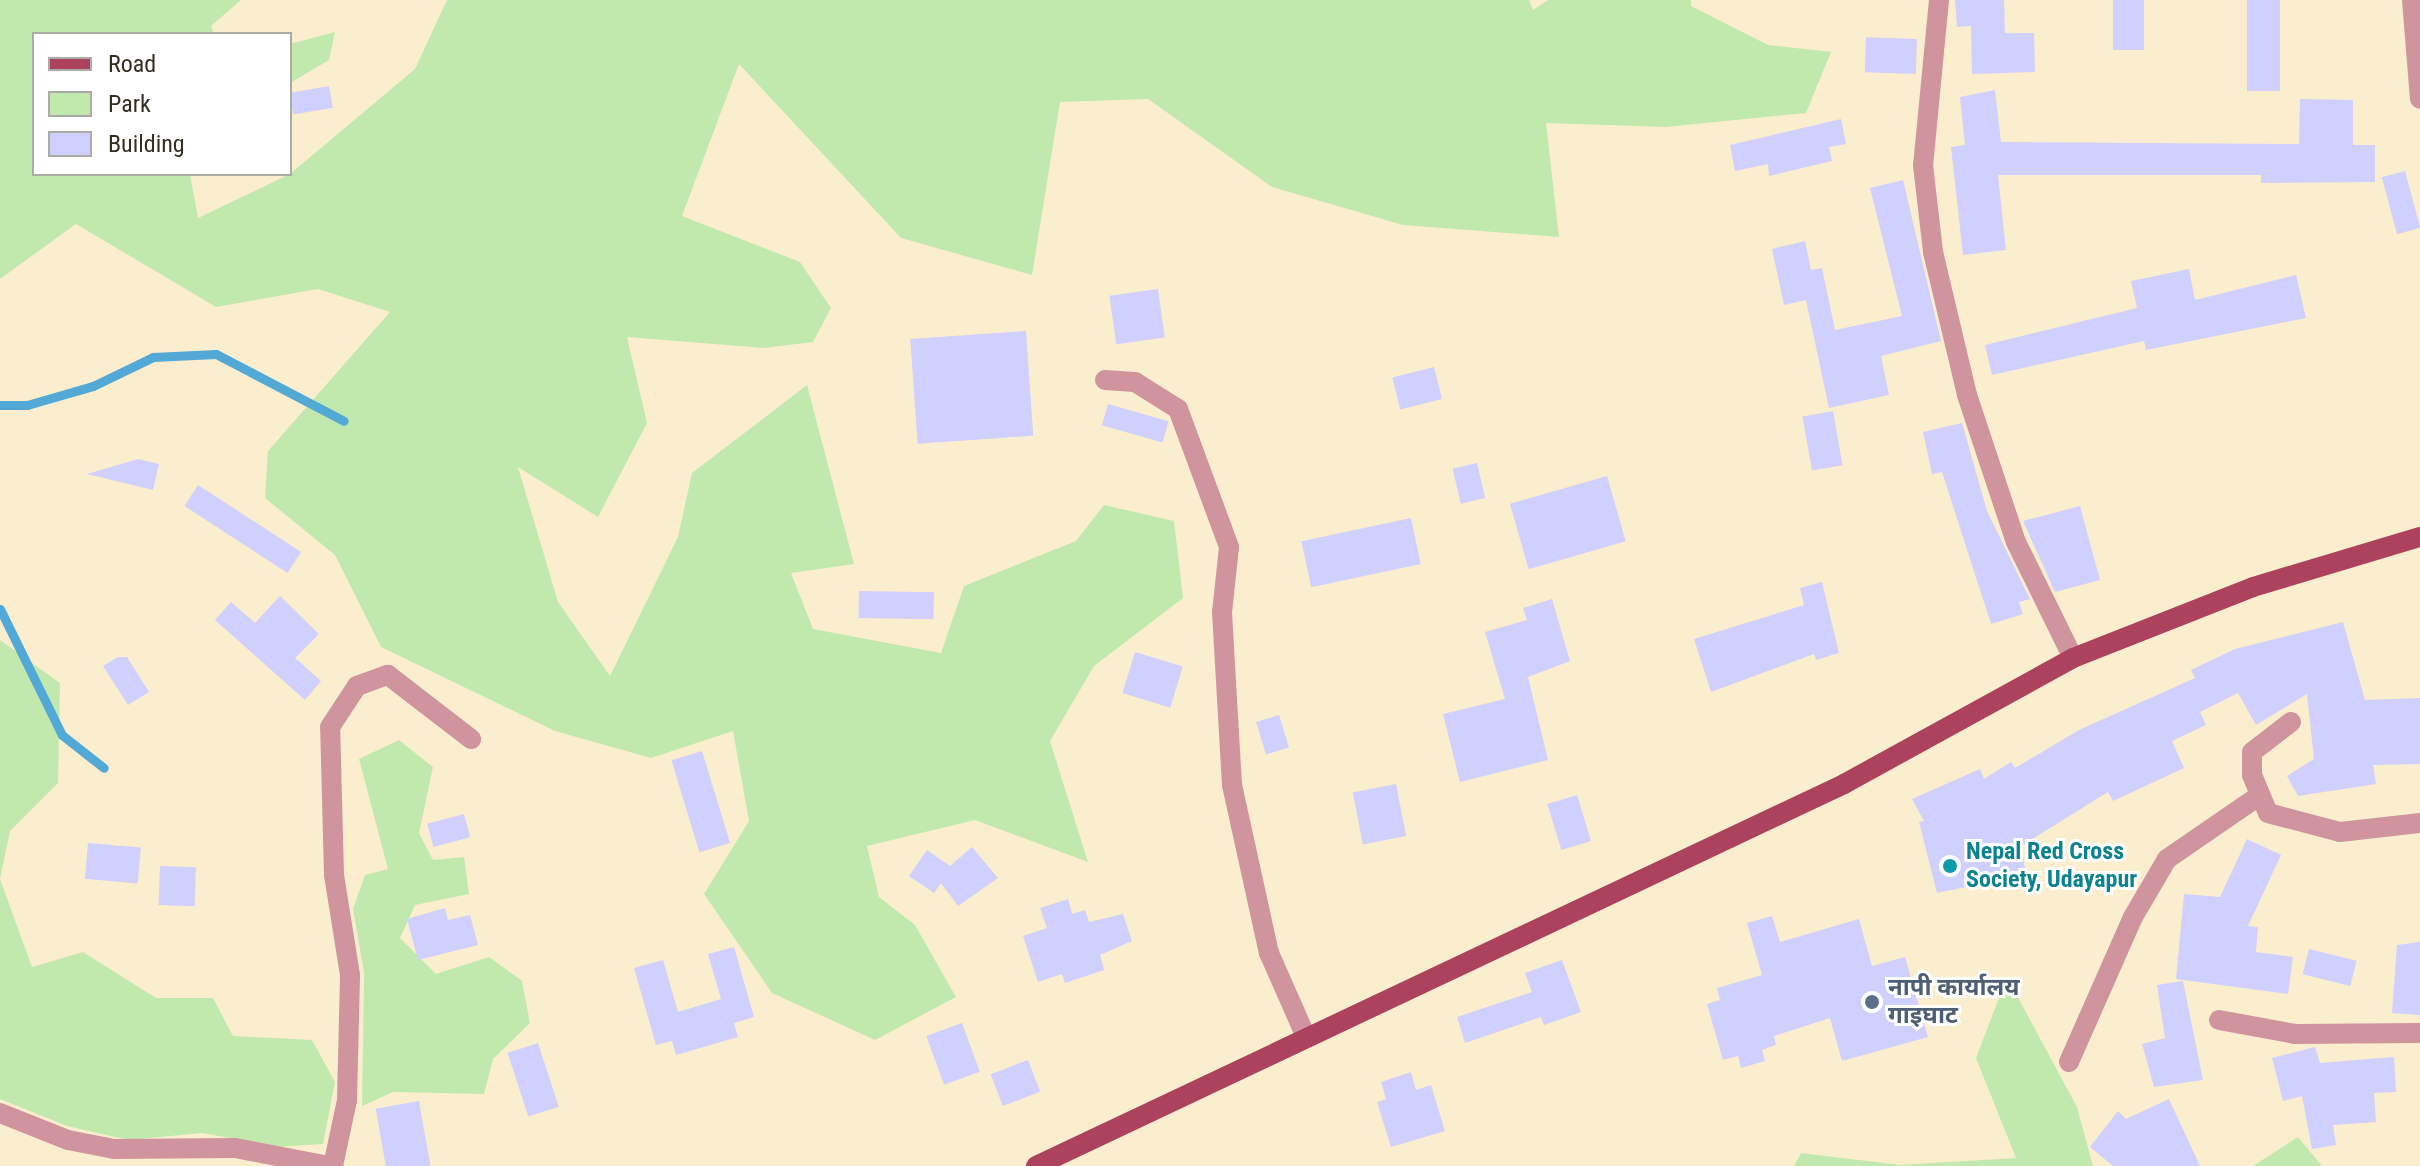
<!DOCTYPE html>
<meta charset="utf-8">
<style>
body{margin:0}
#map{position:relative;width:2420px;height:1166px;overflow:hidden;background:#fbeece;font-family:"Roboto Condensed","Noto Sans Devanagari",sans-serif}
div>[style]{position:absolute}
[style*='--x']{left:calc(var(--x)*1px);top:calc(var(--y)*1px);width:calc(var(--w)*1px);rotate:calc(var(--a)*1deg)}
.green>*{inset:0;background:#c1e9ae}
.stream>*{height:9px;margin:-4.5px;padding:0 4.5px;transform-origin:4.5px;border-radius:4.5px;background:#53a9d5}
.building>*{inset:0;background:#cfd0fd;transform-origin:0 0}
.minor>*{height:20px;margin:-10px;padding:0 10px;transform-origin:10px;border-radius:10px;background:#d0949f}
.major>*{height:20px;margin:-10px;padding:0 10px;transform-origin:10px;border-radius:10px;background:#ac425d}
.dots>*{width:22px;height:22px;translate:-50% -50%;box-sizing:border-box;border:4px solid #fff;border-radius:50%}
span{translate:-50% -50%;white-space:nowrap;text-align:center;line-height:1.15;-webkit-text-stroke:6px #fff;paint-order:stroke}
.culture-label{font-size:24px;color:#0d838f;font-weight:700}
.left{translate:0 -50%;text-align:left}
.service-label{font-size:24px;color:#4e5e75;font-weight:700}
.legend{position:absolute;left:32px;top:32px;width:260px;height:144px;box-sizing:border-box;background:#fff;border:2px solid #adaba6;margin:0;padding:10px 14px;list-style:none;font-size:24px;color:#332e21}
.legend li{display:flex;align-items:center;gap:16px;height:40px}
.legend b{width:40px;border:2px solid #adaba6}
</style>
<div id="map">
<div class="green">
<div style="clip-path:polygon(0 0,241px 0,211px 26px,214px 34px,34px 34px,34px 174px,190px 174px,198px 218px,290px 174px,415px 69px,447px 0,1529px 0,1533px 10px,1548px 0,1691px 0,1691px 6px,1768px 45px,1831px 52px,1806px 113px,1666px 127px,1546px 123px,1559px 237px,1403px 225px,1272px 187px,1148px 99px,1060px 102px,1032px 275px,901px 238px,739px 64px,682px 216px,800px 262px,831px 308px,813px 342px,763px 348px,627px 337px,647px 423px,598px 517px,518px 467px,558px 602px,610px 676px,678px 537px,692px 473px,807px 385px,854px 564px,791px 573px,813px 629px,941px 653px,964px 586px,1076px 541px,1104px 505px,1174px 521px,1183px 598px,1094px 666px,1050px 741px,1088px 862px,975px 820px,867px 846px,879px 897px,915px 925px,956px 997px,875px 1040px,772px 993px,704px 894px,749px 821px,733px 731px,651px 758px,555px 731px,381px 647px,335px 555px,265px 498px,268px 451px,390px 312px,318px 289px,216px 307px,76px 224px,0 279px)"></div>
<div style="clip-path:polygon(335px 32px,329px 60px,290px 83px,290px 44px)"></div>
<div style="clip-path:polygon(0 640px,60px 683px,58px 783px,10px 831px,0 879px,32px 967px,83px 952px,156px 998px,213px 998px,233px 1036px,312px 1040px,335px 1082px,323px 1144px,276px 1147px,203px 1133px,128px 1140px,67px 1126px,0 1099px)"></div>
<div style="clip-path:polygon(399px 740px,433px 767px,419px 833px,433px 860px,464px 857px,469px 894px,415px 905px,400px 938px,436px 974px,489px 957px,522px 981px,530px 1023px,493px 1059px,484px 1094px,393px 1092px,362px 1106px,364px 973px,353px 909px,365px 875px,388px 869px,359px 759px)"></div>
<div style="clip-path:polygon(2007px 977px,2077px 1107px,2093px 1166px,1794px 1166px,1801px 1153px,1900px 1165px,2016px 1158px,1976px 1058px)"></div>
<div style="clip-path:polygon(2298px 1137px,2322px 1166px,2253px 1166px)"></div>
</div>
<div class="stream">
<div style="--x:0;--y:405;--w:27;--a:0"></div>
<div style="--x:27;--y:405;--w:69;--a:-16.1"></div>
<div style="--x:93;--y:386;--w:67;--a:-25.8"></div>
<div style="--x:153;--y:357;--w:63;--a:-2.7"></div>
<div style="--x:216;--y:354;--w:144;--a:27.6"></div>
<div style="--x:0;--y:609;--w:140;--a:63.8"></div>
<div style="--x:62;--y:735;--w:53;--a:38.2"></div>
</div>
<div class="building">
<div style="clip-path:polygon(1955px 0,2004px 0,2005px 33px,2034px 33px,2035px 72px,1972px 74px,1971px 26px,1957px 27px)"></div>
<div style="left:2113px;top:0;width:31px;height:50px"></div>
<div style="left:2247px;top:0;width:33px;height:91px"></div>
<div style="left:1917px;top:39px;width:35px;height:51px;rotate:92deg"></div>
<div style="left:329px;top:86px;width:22px;height:40px;rotate:80deg"></div>
<div style="clip-path:polygon(1995px 90px,2001px 142px,2299px 144px,2300px 99px,2353px 100px,2353px 145px,2375px 145px,2375px 182px,2261px 183px,2261px 175px,1998px 175px,2006px 250px,1963px 255px,1951px 147px,1965px 145px,1960px 97px)"></div>
<div style="clip-path:polygon(1841px 119px,1846px 144px,1829px 147px,1832px 161px,1769px 176px,1768px 164px,1735px 171px,1730px 145px)"></div>
<div style="left:2405px;top:171px;width:59px;height:24px;rotate:75deg"></div>
<div style="clip-path:polygon(1903px 180px,1941px 341px,1881px 356px,1889px 395px,1829px 408px,1806px 300px,1784px 305px,1772px 249px,1805px 241px,1811px 270px,1822px 268px,1835px 330px,1902px 316px,1870px 188px)"></div>
<div style="clip-path:polygon(2189px 269px,2195px 300px,2296px 275px,2306px 318px,2146px 350px,2144px 341px,1992px 375px,1985px 345px,2137px 308px,2131px 281px)"></div>
<div style="left:1158px;top:289px;width:49px;height:49px;rotate:82deg"></div>
<div style="left:1026px;top:331px;width:105px;height:116px;rotate:86deg"></div>
<div style="left:1434px;top:367px;width:33px;height:43px;rotate:76deg"></div>
<div style="left:1108px;top:404px;width:63px;height:22px;rotate:16deg"></div>
<div style="left:1833px;top:411px;width:55px;height:31px;rotate:80deg"></div>
<div style="clip-path:polygon(1962px 423px,1987px 511px,2030px 599px,2019px 602px,2023px 614px,1991px 624px,1942px 472px,1932px 474px,1923px 432px)"></div>
<div style="clip-path:polygon(138px 459px,159px 464px,153px 490px,87px 474px)"></div>
<div style="left:1477px;top:463px;width:36px;height:25px;rotate:77deg"></div>
<div style="left:1607px;top:476px;width:68px;height:101px;rotate:74deg"></div>
<div style="left:198px;top:485px;width:123px;height:25px;rotate:33deg"></div>
<div style="clip-path:polygon(2080px 506px,2100px 580px,2055px 592px,2023px 521px)"></div>
<div style="left:1411px;top:518px;width:47px;height:112px;rotate:78deg"></div>
<div style="clip-path:polygon(1822px 582px,1839px 653px,1816px 660px,1814px 654px,1711px 692px,1694px 639px,1804px 605px,1800px 588px)"></div>
<div style="left:859px;top:591px;width:75px;height:27px;rotate:1deg"></div>
<div style="clip-path:polygon(280px 596px,319px 634px,295px 658px,321px 681px,305px 700px,215px 620px,231px 602px,255px 623px)"></div>
<div style="clip-path:polygon(1552px 599px,1570px 661px,1528px 677px,1548px 760px,1460px 782px,1443px 714px,1505px 699px,1485px 632px,1527px 620px,1523px 608px)"></div>
<div style="clip-path:polygon(2343px 622px,2365px 700px,2420px 698px,2420px 764px,2373px 765px,2376px 784px,2298px 796px,2287px 776px,2314px 759px,2307px 694px,2256px 725px,2238px 693px,2200px 712px,2206px 725px,2172px 741px,2184px 768px,2113px 801px,2108px 792px,2021px 846px,2026px 874px,1937px 893px,1919px 822px,1924px 821px,1912px 799px,1980px 769px,1984px 779px,2011px 762px,2015px 768px,2079px 730px,2195px 678px,2191px 670px,2235px 649px)"></div>
<div style="left:1135px;top:652px;width:50px;height:43px;rotate:17deg"></div>
<div style="clip-path:polygon(118px 657px,127px 657px,149px 692px,128px 705px,103px 666px)"></div>
<div style="left:1279px;top:715px;width:34px;height:24px;rotate:73deg"></div>
<div style="left:702px;top:751px;width:96px;height:32px;rotate:73deg"></div>
<div style="left:1396px;top:784px;width:53px;height:44px;rotate:79deg"></div>
<div style="left:1577px;top:795px;width:48px;height:31px;rotate:73deg"></div>
<div style="left:464px;top:814px;width:24px;height:38px;rotate:75deg"></div>
<div style="clip-path:polygon(2247px 839px,2281px 855px,2248px 926px,2258px 927px,2256px 952px,2293px 957px,2288px 994px,2176px 979px,2184px 894px,2220px 897px)"></div>
<div style="left:88px;top:843px;width:53px;height:36px;rotate:5deg"></div>
<div style="clip-path:polygon(972px 847px,998px 878px,958px 906px,941px 883px,934px 893px,909px 876px,927px 850px,950px 866px)"></div>
<div style="left:160px;top:866px;width:36px;height:39px;rotate:2deg"></div>
<div style="clip-path:polygon(1068px 899px,1072px 914px,1085px 910px,1089px 922px,1123px 914px,1132px 941px,1100px 955px,1104px 970px,1065px 983px,1062px 974px,1038px 982px,1023px 936px,1047px 928px,1040px 908px)"></div>
<div style="clip-path:polygon(445px 908px,448px 920px,470px 915px,478px 945px,418px 960px,407px 919px)"></div>
<div style="clip-path:polygon(1772px 916px,1780px 942px,1859px 919px,1872px 966px,1905px 957px,1928px 1037px,1842px 1061px,1830px 1018px,1774px 1036px,1776px 1045px,1762px 1050px,1765px 1061px,1741px 1068px,1738px 1056px,1723px 1060px,1707px 1004px,1720px 1000px,1717px 988px,1762px 975px,1747px 923px)"></div>
<div style="clip-path:polygon(2420px 942px,2420px 1015px,2392px 1013px,2397px 945px)"></div>
<div style="clip-path:polygon(734px 947px,754px 1017px,734px 1023px,738px 1037px,676px 1055px,672px 1041px,656px 1045px,634px 968px,663px 960px,678px 1012px,721px 999px,708px 954px)"></div>
<div style="left:2309px;top:949px;width:49px;height:26px;rotate:14deg"></div>
<div style="clip-path:polygon(1562px 960px,1581px 1012px,1544px 1025px,1541px 1017px,1465px 1043px,1457px 1017px,1532px 992px,1525px 973px)"></div>
<div style="clip-path:polygon(2183px 981px,2203px 1080px,2154px 1087px,2142px 1044px,2165px 1038px,2157px 985px)"></div>
<div style="left:962px;top:1023px;width:52px;height:38px;rotate:70deg"></div>
<div style="left:538px;top:1043px;width:67px;height:32px;rotate:72deg"></div>
<div style="clip-path:polygon(2315px 1047px,2320px 1063px,2394px 1057px,2396px 1092px,2374px 1093px,2376px 1122px,2333px 1125px,2336px 1145px,2312px 1149px,2302px 1096px,2283px 1101px,2272px 1058px)"></div>
<div style="left:1028px;top:1060px;width:34px;height:40px;rotate:69deg"></div>
<div style="clip-path:polygon(1411px 1072px,1416px 1090px,1431px 1085px,1445px 1131px,1391px 1147px,1377px 1102px,1386px 1099px,1381px 1082px)"></div>
<div style="clip-path:polygon(2169px 1099px,2200px 1166px,2113px 1166px,2090px 1147px,2118px 1111px,2126px 1119px)"></div>
<div style="left:419px;top:1101px;width:66px;height:44px;rotate:80deg"></div>
</div>
<div class="minor">
<div style="--x:1939;--y:0;--w:166;--a:95.5"></div>
<div style="--x:1923;--y:165;--w:88;--a:83.4"></div>
<div style="--x:1933;--y:252;--w:147;--a:76.6"></div>
<div style="--x:1967;--y:395;--w:155;--a:71.6"></div>
<div style="--x:2016;--y:542;--w:129;--a:63.8"></div>
<div style="--x:2412;--y:0;--w:99;--a:85.4"></div>
<div style="--x:1105;--y:380;--w:30;--a:4"></div>
<div style="--x:1135;--y:382;--w:51;--a:32.1"></div>
<div style="--x:1178;--y:409;--w:147;--a:69.7"></div>
<div style="--x:1229;--y:547;--w:65;--a:96.1"></div>
<div style="--x:1222;--y:612;--w:173;--a:86.7"></div>
<div style="--x:1232;--y:785;--w:172;--a:77.6"></div>
<div style="--x:1269;--y:953;--w:92;--a:66.2"></div>
<div style="--x:2291;--y:722;--w:49;--a:142.4"></div>
<div style="--x:2252;--y:752;--w:23;--a:90"></div>
<div style="--x:2252;--y:775;--w:41;--a:67.2"></div>
<div style="--x:2268;--y:813;--w:74;--a:14.8"></div>
<div style="--x:2340;--y:832;--w:81;--a:-6.4"></div>
<div style="--x:2219;--y:1020;--w:77;--a:10.4"></div>
<div style="--x:2295;--y:1034;--w:125;--a:-0.5"></div>
<div style="--x:2069;--y:1062;--w:158;--a:-66.2"></div>
<div style="--x:2133;--y:917;--w:67;--a:-59.6"></div>
<div style="--x:2167;--y:859;--w:113;--a:-34.5"></div>
<div style="--x:0;--y:1113;--w:73;--a:21.7"></div>
<div style="--x:68;--y:1140;--w:47;--a:11.1"></div>
<div style="--x:114;--y:1149;--w:121;--a:-0.5"></div>
<div style="--x:235;--y:1148;--w:96;--a:10.8"></div>
<div style="--x:333;--y:1166;--w:67;--a:-78"></div>
<div style="--x:347;--y:1100;--w:125;--a:-88.6"></div>
<div style="--x:350;--y:975;--w:101;--a:-99.1"></div>
<div style="--x:334;--y:875;--w:148;--a:-91.5"></div>
<div style="--x:330;--y:727;--w:49;--a:-56.6"></div>
<div style="--x:357;--y:686;--w:33;--a:-20"></div>
<div style="--x:388;--y:675;--w:105;--a:37.6"></div>
</div>
<div class="major">
<div style="--x:1036;--y:1166;--w:894;--a:-25.3"></div>
<div style="--x:1844;--y:784;--w:261;--a:-28.8"></div>
<div style="--x:2073;--y:658;--w:193;--a:-21.5"></div>
<div style="--x:2253;--y:587;--w:174;--a:-16.7"></div>
</div>
<div class="dots">
<div style="left:1950px;top:866px;background:#0f9aa8"></div>
<div style="left:1872px;top:1002px;background:#5c6f8a"></div>
</div>
<div class="culture-label">
<span class="left" style="left:1966px;top:866px">Nepal Red Cross<br>Society, Udayapur</span>
</div>
<div class="service-label">
<span class="left" style="left:1888px;top:1002px">नापी कार्यालय<br>गाइघाट</span>
</div>
<ul class="legend">
<li><b style="height:10px;background:#ac425d"></b>Road</li>
<li><b style="height:22px;background:#c1e9ae"></b>Park</li>
<li><b style="height:22px;background:#cfd0fd"></b>Building</li>
</ul>
</div>
